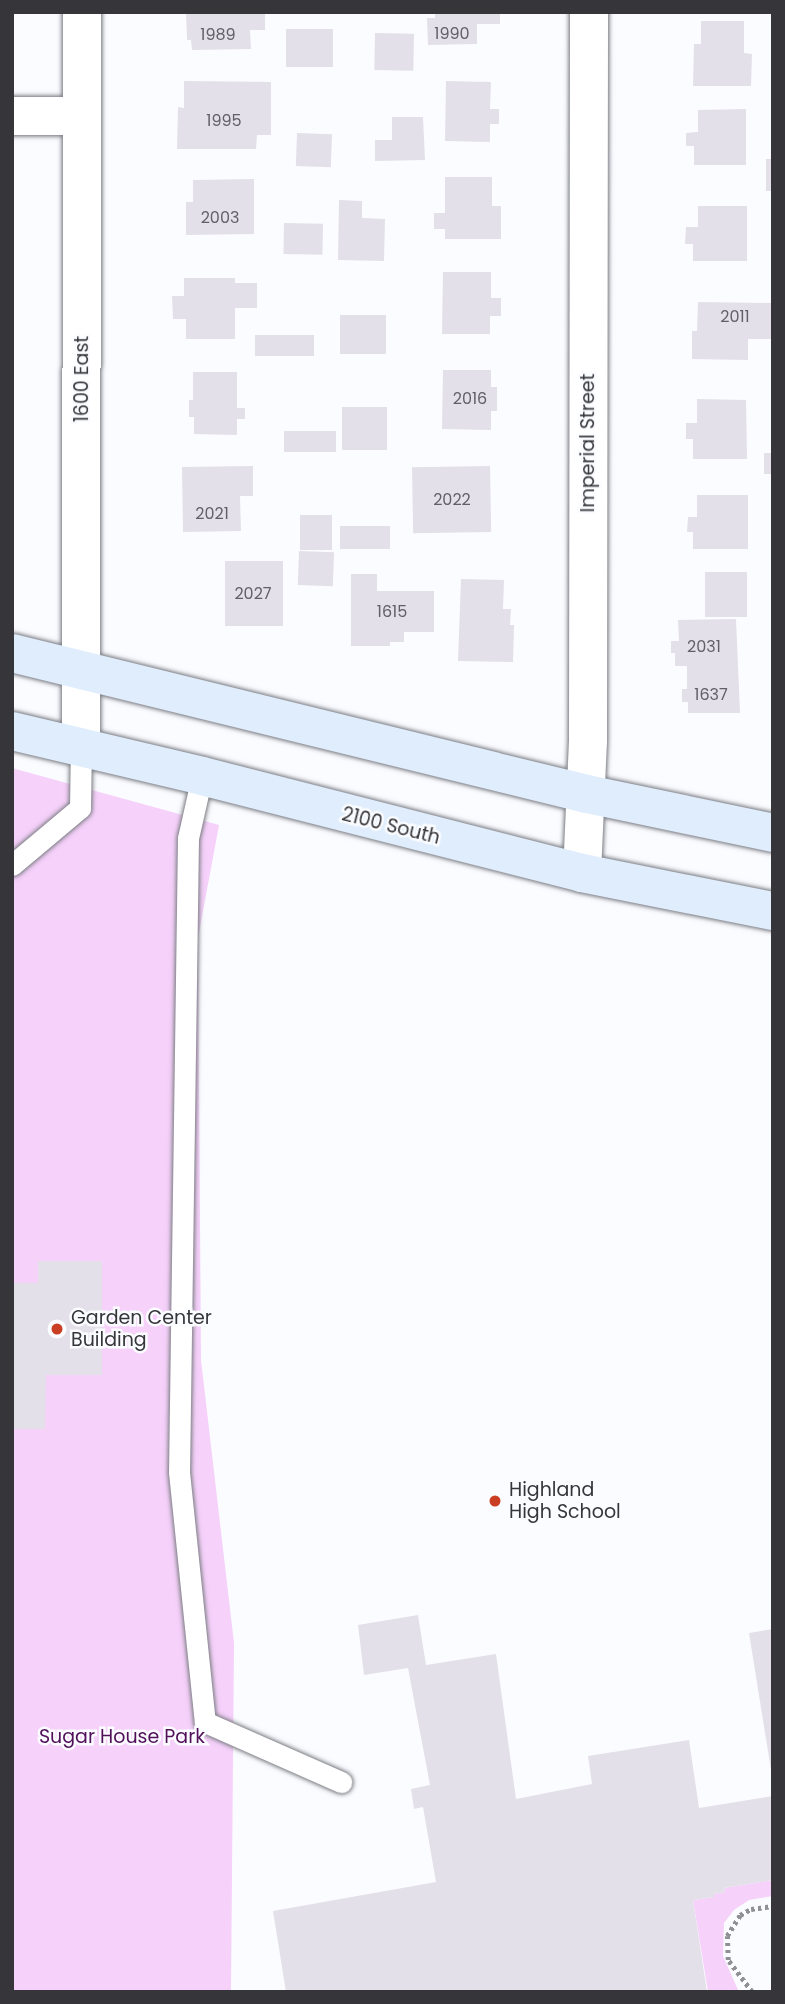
<!DOCTYPE html>
<style>
body{margin:0}
#map{position:relative;width:785px;height:2004px;overflow:hidden;background:#fbfcff;font-family:Poppins,sans-serif}
div>[style]{position:absolute}
[style*='--x']{left:calc(var(--x)*1px);top:calc(var(--y)*1px);width:calc(var(--w)*1px);rotate:calc(var(--a)*1deg)}
.green>*{inset:0;background:#f6d1fa}
.building>*{inset:0;background:#e3e0e9;transform-origin:0 0}
.path>*{height:4.5px;margin-top:-2.25px;transform-origin:0;background:repeating-linear-gradient(90deg,#919195 0 3.5px,transparent 0 7px)}
.roads{filter:drop-shadow(0 0 2px #7c7e85) drop-shadow(0 0 2px #7c7e85)}
.service>*{height:21px;margin:-10.5px;padding:0 10.5px;transform-origin:10.5px;border-radius:10.5px;background:#fff}
.minor>*{height:38px;margin:-19px;padding:0 19px;transform-origin:19px;border-radius:19px;background:#fff}
.secondary>*{height:38px;margin:-19px;padding:0 19px;transform-origin:19px;border-radius:19px;background:#dfedfd}
.dots>*{width:19px;height:19px;translate:-50% -50%;box-sizing:border-box;border:4px solid #fbfcff;border-radius:50%}
span{translate:-50% -50%;white-space:nowrap;text-align:center;line-height:1.15;-webkit-text-stroke:5px #fbfcff;paint-order:stroke}
.number-label{font-size:16px;color:#616066}
.number-label span{-webkit-text-stroke-width:0}
.street-label{font-size:19px;color:#36363a}
.poi-label{font-size:19px;color:#36363a}
.left{translate:0 -50%;text-align:left}
.park-label{font-size:19px;color:#511059}
.frame{position:absolute;inset:0;border:14px solid #36363a;pointer-events:none}
</style>
<div id="map">
<div class="green">
<div style="clip-path:polygon(12px 768px,219px 825px,198px 938px,201px 1360px,234px 1643px,231px 1992px,12px 1992px)"></div>
<div style="clip-path:polygon(773px 1880px,773px 1896px,749px 1900px,734px 1910px,724px 1923px,723px 1956px,739px 1992px,708px 1992px,693px 1900px,714px 1897px,714px 1894px,725px 1892px,724px 1888px)"></div>
</div>
<div class="building">
<div style="clip-path:polygon(186px 12px,265px 12px,265px 30px,250px 30px,251px 49px,192px 50px,191px 40px,187px 40px)"></div>
<div style="clip-path:polygon(435px 12px,500px 12px,500px 24px,477px 24px,477px 44px,428px 45px,427px 18px,435px 18px)"></div>
<div style="clip-path:polygon(701px 21px,744px 21px,744px 53px,752px 54px,751px 86px,693px 86px,694px 44px,701px 44px)"></div>
<div style="left:286px;top:29px;width:47px;height:38px"></div>
<div style="left:375px;top:33px;width:39px;height:37px;rotate:1deg"></div>
<div style="clip-path:polygon(184px 81px,271px 82px,271px 135px,257px 135px,256px 149px,177px 149px,178px 107px,184px 108px)"></div>
<div style="clip-path:polygon(446px 81px,491px 82px,490px 109px,499px 109px,499px 124px,490px 124px,490px 142px,445px 141px)"></div>
<div style="clip-path:polygon(746px 109px,746px 165px,694px 165px,694px 146px,686px 146px,686px 133px,698px 132px,698px 110px)"></div>
<div style="clip-path:polygon(392px 117px,423px 117px,425px 160px,375px 161px,375px 140px,392px 140px)"></div>
<div style="left:297px;top:133px;width:35px;height:33px;rotate:2deg"></div>
<div style="left:766px;top:159px;width:7px;height:32px"></div>
<div style="clip-path:polygon(445px 177px,492px 177px,492px 206px,501px 206px,501px 239px,445px 239px,445px 229px,434px 229px,434px 213px,445px 213px)"></div>
<div style="clip-path:polygon(254px 179px,254px 234px,186px 235px,186px 202px,193px 202px,193px 180px)"></div>
<div style="clip-path:polygon(339px 200px,362px 201px,362px 218px,385px 219px,384px 261px,338px 260px)"></div>
<div style="clip-path:polygon(698px 206px,747px 206px,747px 261px,693px 261px,693px 244px,685px 244px,686px 227px,698px 227px)"></div>
<div style="left:284px;top:223px;width:39px;height:31px;rotate:1deg"></div>
<div style="clip-path:polygon(443px 272px,491px 272px,491px 298px,501px 298px,501px 316px,490px 316px,490px 334px,442px 334px)"></div>
<div style="clip-path:polygon(184px 278px,235px 278px,235px 283px,257px 283px,257px 308px,235px 308px,235px 339px,186px 339px,186px 319px,173px 319px,172px 296px,184px 296px)"></div>
<div style="clip-path:polygon(698px 302px,772px 303px,772px 339px,748px 339px,748px 360px,692px 359px,692px 331px,697px 331px)"></div>
<div style="left:340px;top:315px;width:46px;height:39px"></div>
<div style="left:314px;top:335px;width:21px;height:59px;rotate:90deg"></div>
<div style="clip-path:polygon(443px 370px,491px 370px,491px 387px,497px 387px,497px 411px,491px 411px,491px 430px,442px 429px)"></div>
<div style="clip-path:polygon(193px 372px,237px 372px,237px 408px,245px 408px,245px 419px,237px 419px,237px 435px,194px 434px,194px 417px,189px 417px,189px 400px,193px 400px)"></div>
<div style="clip-path:polygon(697px 399px,746px 400px,747px 459px,693px 459px,693px 439px,686px 439px,686px 423px,697px 423px)"></div>
<div style="left:342px;top:407px;width:45px;height:43px"></div>
<div style="left:284px;top:431px;width:52px;height:21px"></div>
<div style="left:764px;top:453px;width:9px;height:21px"></div>
<div style="clip-path:polygon(253px 466px,253px 496px,240px 496px,241px 531px,183px 532px,182px 467px)"></div>
<div style="left:490px;top:466px;width:66px;height:78px;rotate:89deg"></div>
<div style="clip-path:polygon(697px 495px,748px 495px,748px 549px,693px 549px,693px 532px,687px 532px,688px 517px,697px 517px)"></div>
<div style="left:300px;top:515px;width:32px;height:35px"></div>
<div style="left:340px;top:526px;width:50px;height:23px"></div>
<div style="left:299px;top:551px;width:35px;height:34px;rotate:2deg"></div>
<div style="left:225px;top:561px;width:58px;height:65px"></div>
<div style="left:705px;top:572px;width:42px;height:45px"></div>
<div style="clip-path:polygon(351px 574px,377px 574px,377px 591px,434px 591px,434px 632px,404px 632px,404px 642px,390px 642px,390px 646px,351px 646px)"></div>
<div style="clip-path:polygon(461px 579px,504px 580px,503px 609px,511px 609px,510px 625px,514px 625px,513px 662px,458px 661px)"></div>
<div style="clip-path:polygon(736px 619px,740px 713px,688px 713px,688px 702px,682px 702px,682px 689px,687px 689px,687px 666px,675px 666px,675px 653px,671px 653px,671px 641px,679px 641px,678px 620px)"></div>
<div style="clip-path:polygon(38px 1261px,102px 1261px,102px 1375px,46px 1375px,45px 1429px,12px 1429px,12px 1283px,38px 1283px)"></div>
<div style="clip-path:polygon(418px 1615px,426px 1665px,496px 1654px,516px 1799px,592px 1784px,588px 1756px,689px 1740px,699px 1808px,773px 1796px,773px 1880px,724px 1888px,725px 1892px,714px 1894px,714px 1897px,693px 1900px,707px 1992px,286px 1992px,273px 1911px,436px 1882px,423px 1807px,414px 1809px,411px 1789px,430px 1785px,408px 1668px,364px 1675px,358px 1625px)"></div>
<div style="clip-path:polygon(773px 1629px,773px 1770px,771px 1770px,749px 1633px)"></div>
</div>
<div class="path">
<div style="--x:752;--y:1992;--w:40;--a:-127"></div>
<div style="--x:728;--y:1960;--w:24;--a:-92"></div>
<div style="--x:727;--y:1936;--w:25;--a:-58"></div>
<div style="--x:740;--y:1915;--w:13;--a:-29"></div>
<div style="--x:751;--y:1909;--w:22;--a:-8"></div>
</div>
<div class="roads">
<div class="service">
<div style="--x:202;--y:776;--w:64;--a:102.7"></div>
<div style="--x:188;--y:838;--w:634;--a:90.81"></div>
<div style="--x:179;--y:1472;--w:251;--a:84.1"></div>
<div style="--x:205;--y:1722;--w:149;--a:23.8"></div>
<div style="--x:12;--y:865;--w:89;--a:-40"></div>
<div style="--x:80;--y:808;--w:62;--a:-89.1"></div>
</div>
<div class="minor">
<div style="--x:12;--y:116;--w:70;--a:0"></div>
<div style="--x:81;--y:746;--w:734;--a:-89.92"></div>
<div style="--x:582;--y:873;--w:133;--a:-87.4"></div>
<div style="--x:588;--y:740;--w:728;--a:-89.92"></div>
</div>
<div class="secondary">
<div style="--x:12;--y:653;--w:592;--a:13.78"></div>
<div style="--x:587;--y:794;--w:190;--a:11.8"></div>
<div style="--x:12;--y:731;--w:195;--a:13.3"></div>
<div style="--x:202;--y:776;--w:392;--a:14.3"></div>
<div style="--x:582;--y:873;--w:195;--a:11.3"></div>
</div>
</div>
<div class="dots">
<div style="left:57px;top:1329px;background:#ca3f23"></div>
<div style="left:495px;top:1501px;background:#ca3f23"></div>
</div>
<div class="number-label">
<span style="left:452px;top:34px">1990</span>
<span style="left:218px;top:35px">1989</span>
<span style="left:224px;top:121px">1995</span>
<span style="left:220px;top:218px">2003</span>
<span style="left:735px;top:317px">2011</span>
<span style="left:470px;top:399px">2016</span>
<span style="left:452px;top:500px">2022</span>
<span style="left:212px;top:514px">2021</span>
<span style="left:253px;top:594px">2027</span>
<span style="left:392px;top:612px">1615</span>
<span style="left:704px;top:647px">2031</span>
<span style="left:711px;top:695px">1637</span>
</div>
<div class="street-label">
<span style="left:82px;top:379px;rotate:-90deg">1600 East</span>
<span style="left:588px;top:443px;rotate:-90deg">Imperial Street</span>
<span style="left:391px;top:826px;rotate:14deg">2100 South</span>
</div>
<div class="poi-label">
<span class="left" style="left:71px;top:1329px">Garden Center<br>Building</span>
<span class="left" style="left:509px;top:1501px">Highland<br>High School</span>
</div>
<div class="park-label">
<span style="left:122px;top:1737px">Sugar House Park</span>
</div>
<div class="frame"></div>
</div>
